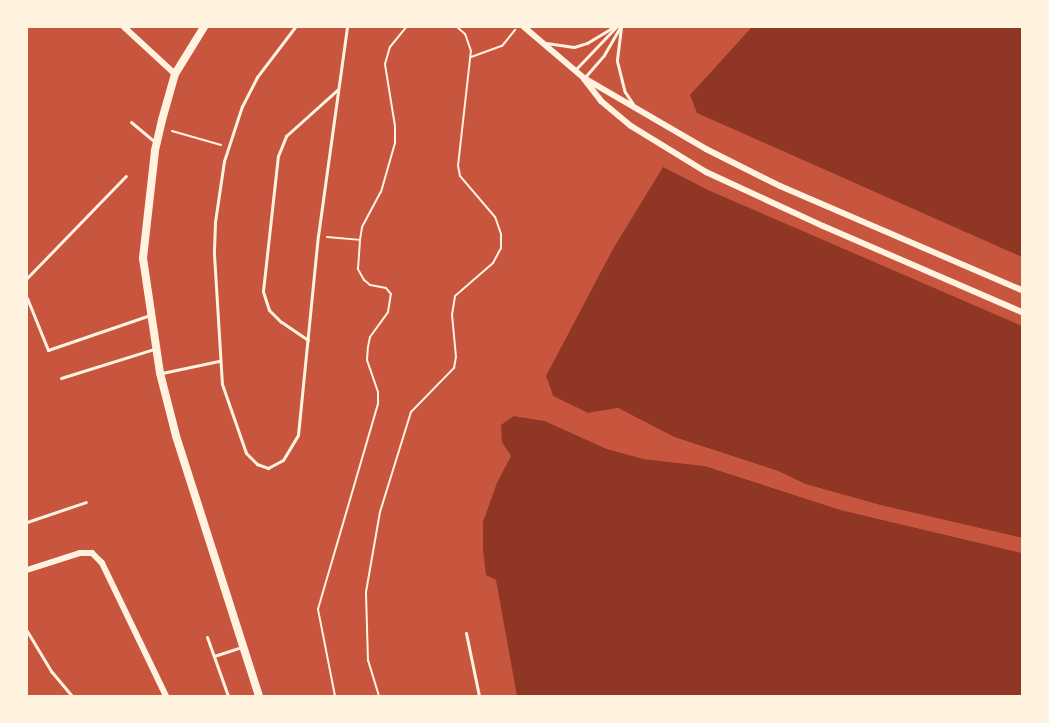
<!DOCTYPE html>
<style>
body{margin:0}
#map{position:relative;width:1049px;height:723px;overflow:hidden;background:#c8553d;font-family:"Titillium Web",sans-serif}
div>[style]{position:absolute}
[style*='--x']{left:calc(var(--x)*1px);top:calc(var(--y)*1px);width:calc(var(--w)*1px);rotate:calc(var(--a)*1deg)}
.water>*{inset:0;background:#8f3625}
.pier>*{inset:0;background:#c8553d}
.path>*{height:2px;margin:-1px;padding:0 1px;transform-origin:1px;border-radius:1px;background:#fff3e0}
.service>*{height:3px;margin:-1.5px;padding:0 1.5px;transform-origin:1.5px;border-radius:1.5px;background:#fff3e0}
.minor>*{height:6px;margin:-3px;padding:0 3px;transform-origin:3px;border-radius:3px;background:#fff3e0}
.tertiary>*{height:8px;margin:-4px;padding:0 4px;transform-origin:4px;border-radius:4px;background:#fff3e0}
span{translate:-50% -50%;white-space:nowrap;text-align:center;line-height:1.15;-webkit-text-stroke:6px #fff3e0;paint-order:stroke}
.frame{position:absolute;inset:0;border:28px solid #fff3e0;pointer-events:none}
</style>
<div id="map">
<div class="water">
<div style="clip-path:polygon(752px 27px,1022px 27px,1022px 257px,697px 113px,690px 95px)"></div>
<div style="clip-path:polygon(663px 167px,708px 190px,1022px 326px,1022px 538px,880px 505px,805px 484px,778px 471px,674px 437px,618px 408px,588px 413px,553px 396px,546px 376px,613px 249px)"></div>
<div style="clip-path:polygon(514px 416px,545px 421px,607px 449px,644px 459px,705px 466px,841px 510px,1022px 553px,1022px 696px,517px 696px,496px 580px,486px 575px,483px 550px,483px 522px,497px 483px,511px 456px,502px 442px,501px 425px)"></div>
</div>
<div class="pier">
<div style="clip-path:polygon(546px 376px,553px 396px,588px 413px,618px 408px,674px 437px,778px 471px,805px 484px,880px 505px,1022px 538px,1022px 541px,879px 508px,804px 487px,777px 474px,672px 440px,618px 411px,587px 415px,551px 399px,544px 379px)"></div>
<div style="clip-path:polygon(516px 413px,546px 418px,608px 446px,645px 456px,705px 463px,816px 500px,928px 529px,1022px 549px,1022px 553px,841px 510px,705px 466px,644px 459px,607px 449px,545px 421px,514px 416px)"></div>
</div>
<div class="path">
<div style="--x:471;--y:57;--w:33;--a:-20"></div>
<div style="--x:502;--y:46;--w:21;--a:-51"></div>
<div style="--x:172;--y:131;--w:51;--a:15.9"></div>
<div style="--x:327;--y:237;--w:33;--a:5"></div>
<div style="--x:335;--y:696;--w:89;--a:-101.1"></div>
<div style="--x:318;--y:609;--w:214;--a:-73.7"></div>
<div style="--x:378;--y:404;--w:12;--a:-90"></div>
<div style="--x:378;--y:392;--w:34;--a:-109"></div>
<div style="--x:367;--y:360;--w:13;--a:-86"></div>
<div style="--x:368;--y:347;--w:10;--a:-79"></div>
<div style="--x:370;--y:337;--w:31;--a:-54"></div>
<div style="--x:388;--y:312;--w:18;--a:-81"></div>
<div style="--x:391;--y:294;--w:8;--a:-130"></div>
<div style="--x:386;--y:288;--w:16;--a:-169"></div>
<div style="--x:370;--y:285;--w:8;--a:-140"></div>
<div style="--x:364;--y:280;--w:13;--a:-119"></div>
<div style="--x:358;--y:269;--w:29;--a:-86"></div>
<div style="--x:360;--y:240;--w:13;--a:-81"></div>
<div style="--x:362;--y:227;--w:40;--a:-62"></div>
<div style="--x:381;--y:192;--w:51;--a:-74.1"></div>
<div style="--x:395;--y:143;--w:17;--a:-90"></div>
<div style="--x:395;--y:126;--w:63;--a:-99.2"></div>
<div style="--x:385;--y:64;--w:18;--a:-74"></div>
<div style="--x:390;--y:47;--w:26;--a:-51"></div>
<div style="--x:379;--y:696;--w:37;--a:-107"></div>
<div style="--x:368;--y:661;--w:69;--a:-91.7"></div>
<div style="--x:366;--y:592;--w:81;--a:-80.1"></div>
<div style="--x:380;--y:512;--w:105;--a:-72.8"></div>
<div style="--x:411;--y:412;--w:62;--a:-45.7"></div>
<div style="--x:454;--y:368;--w:11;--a:-80"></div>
<div style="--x:456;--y:357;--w:42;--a:-95.4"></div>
<div style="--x:452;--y:315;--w:19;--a:-81"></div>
<div style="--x:455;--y:296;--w:50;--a:-41"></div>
<div style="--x:493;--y:263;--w:17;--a:-62"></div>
<div style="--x:501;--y:248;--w:14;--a:-90"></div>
<div style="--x:501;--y:234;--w:18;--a:-109"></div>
<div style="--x:495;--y:217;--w:54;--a:-130.5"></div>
<div style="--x:460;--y:176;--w:10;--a:-101"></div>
<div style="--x:458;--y:166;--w:116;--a:-83.6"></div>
<div style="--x:471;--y:51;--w:18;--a:-109"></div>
<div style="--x:465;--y:34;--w:11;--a:-139"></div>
</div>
<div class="service">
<div style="--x:295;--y:27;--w:63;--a:127.2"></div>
<div style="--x:257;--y:77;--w:33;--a:117"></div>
<div style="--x:242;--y:106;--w:58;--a:108.1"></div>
<div style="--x:224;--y:161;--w:62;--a:98.4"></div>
<div style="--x:215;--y:222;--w:32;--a:92"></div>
<div style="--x:214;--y:254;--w:130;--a:86.5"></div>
<div style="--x:222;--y:384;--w:73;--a:70.8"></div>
<div style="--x:246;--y:453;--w:16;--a:45"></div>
<div style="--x:257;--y:464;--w:12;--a:20"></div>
<div style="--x:268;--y:468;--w:17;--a:-28"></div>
<div style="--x:283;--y:460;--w:29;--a:-59"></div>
<div style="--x:298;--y:435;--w:200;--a:-84.3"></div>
<div style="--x:318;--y:236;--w:211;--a:-82.1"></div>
<div style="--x:621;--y:27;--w:34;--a:97"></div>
<div style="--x:617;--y:61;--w:32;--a:76"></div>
<div style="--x:625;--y:92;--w:14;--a:56"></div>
<div style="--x:546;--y:43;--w:28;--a:8"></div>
<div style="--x:574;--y:47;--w:14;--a:-17"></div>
<div style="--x:587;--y:43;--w:31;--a:-31"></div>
<div style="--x:576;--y:69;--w:58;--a:-46.4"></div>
<div style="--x:585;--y:77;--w:29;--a:-49"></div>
<div style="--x:604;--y:55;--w:32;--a:-60"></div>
<div style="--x:131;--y:122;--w:31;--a:40"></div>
<div style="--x:27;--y:278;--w:142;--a:-45.9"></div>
<div style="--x:27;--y:298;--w:56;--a:68"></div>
<div style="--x:48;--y:350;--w:108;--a:-18.9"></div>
<div style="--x:308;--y:340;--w:32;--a:-146"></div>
<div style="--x:281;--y:322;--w:17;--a:-135"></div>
<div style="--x:269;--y:310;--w:20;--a:-108"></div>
<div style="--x:263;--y:291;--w:136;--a:-83.7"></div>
<div style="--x:278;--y:156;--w:22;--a:-68"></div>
<div style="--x:286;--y:136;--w:69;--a:-42"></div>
<div style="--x:162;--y:373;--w:58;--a:-11.9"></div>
<div style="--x:61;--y:378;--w:97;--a:-17.3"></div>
<div style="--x:27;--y:522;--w:62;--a:-18.7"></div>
<div style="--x:27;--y:631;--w:47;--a:59"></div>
<div style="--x:51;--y:671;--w:33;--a:50"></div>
<div style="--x:466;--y:633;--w:64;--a:78.3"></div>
<div style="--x:207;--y:637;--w:63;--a:70.4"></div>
<div style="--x:214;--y:656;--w:28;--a:-18"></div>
</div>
<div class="minor">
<div style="--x:124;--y:27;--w:69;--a:42.7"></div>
<div style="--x:524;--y:27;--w:79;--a:40.4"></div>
<div style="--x:584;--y:78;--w:141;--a:30.2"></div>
<div style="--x:706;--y:149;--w:83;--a:26.6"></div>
<div style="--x:780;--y:186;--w:263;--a:23.3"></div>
<div style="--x:584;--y:79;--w:28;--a:52"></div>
<div style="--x:601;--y:101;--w:39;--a:40"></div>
<div style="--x:631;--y:126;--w:88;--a:31.5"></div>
<div style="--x:706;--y:172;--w:129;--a:24.8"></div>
<div style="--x:823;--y:226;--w:217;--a:23.4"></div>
<div style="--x:27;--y:570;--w:56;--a:-17.8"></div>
<div style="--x:80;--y:553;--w:12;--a:0"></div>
<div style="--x:92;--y:553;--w:14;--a:45"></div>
<div style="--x:102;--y:563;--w:148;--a:64.3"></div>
</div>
<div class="tertiary">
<div style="--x:204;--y:27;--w:55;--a:121.7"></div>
<div style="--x:175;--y:74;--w:48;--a:105.8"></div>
<div style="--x:162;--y:120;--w:32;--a:103"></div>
<div style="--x:155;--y:151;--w:108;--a:96.4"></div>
<div style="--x:143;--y:258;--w:116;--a:81.6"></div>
<div style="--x:160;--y:373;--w:65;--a:75.7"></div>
<div style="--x:176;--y:436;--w:273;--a:72.3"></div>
</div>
<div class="frame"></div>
</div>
